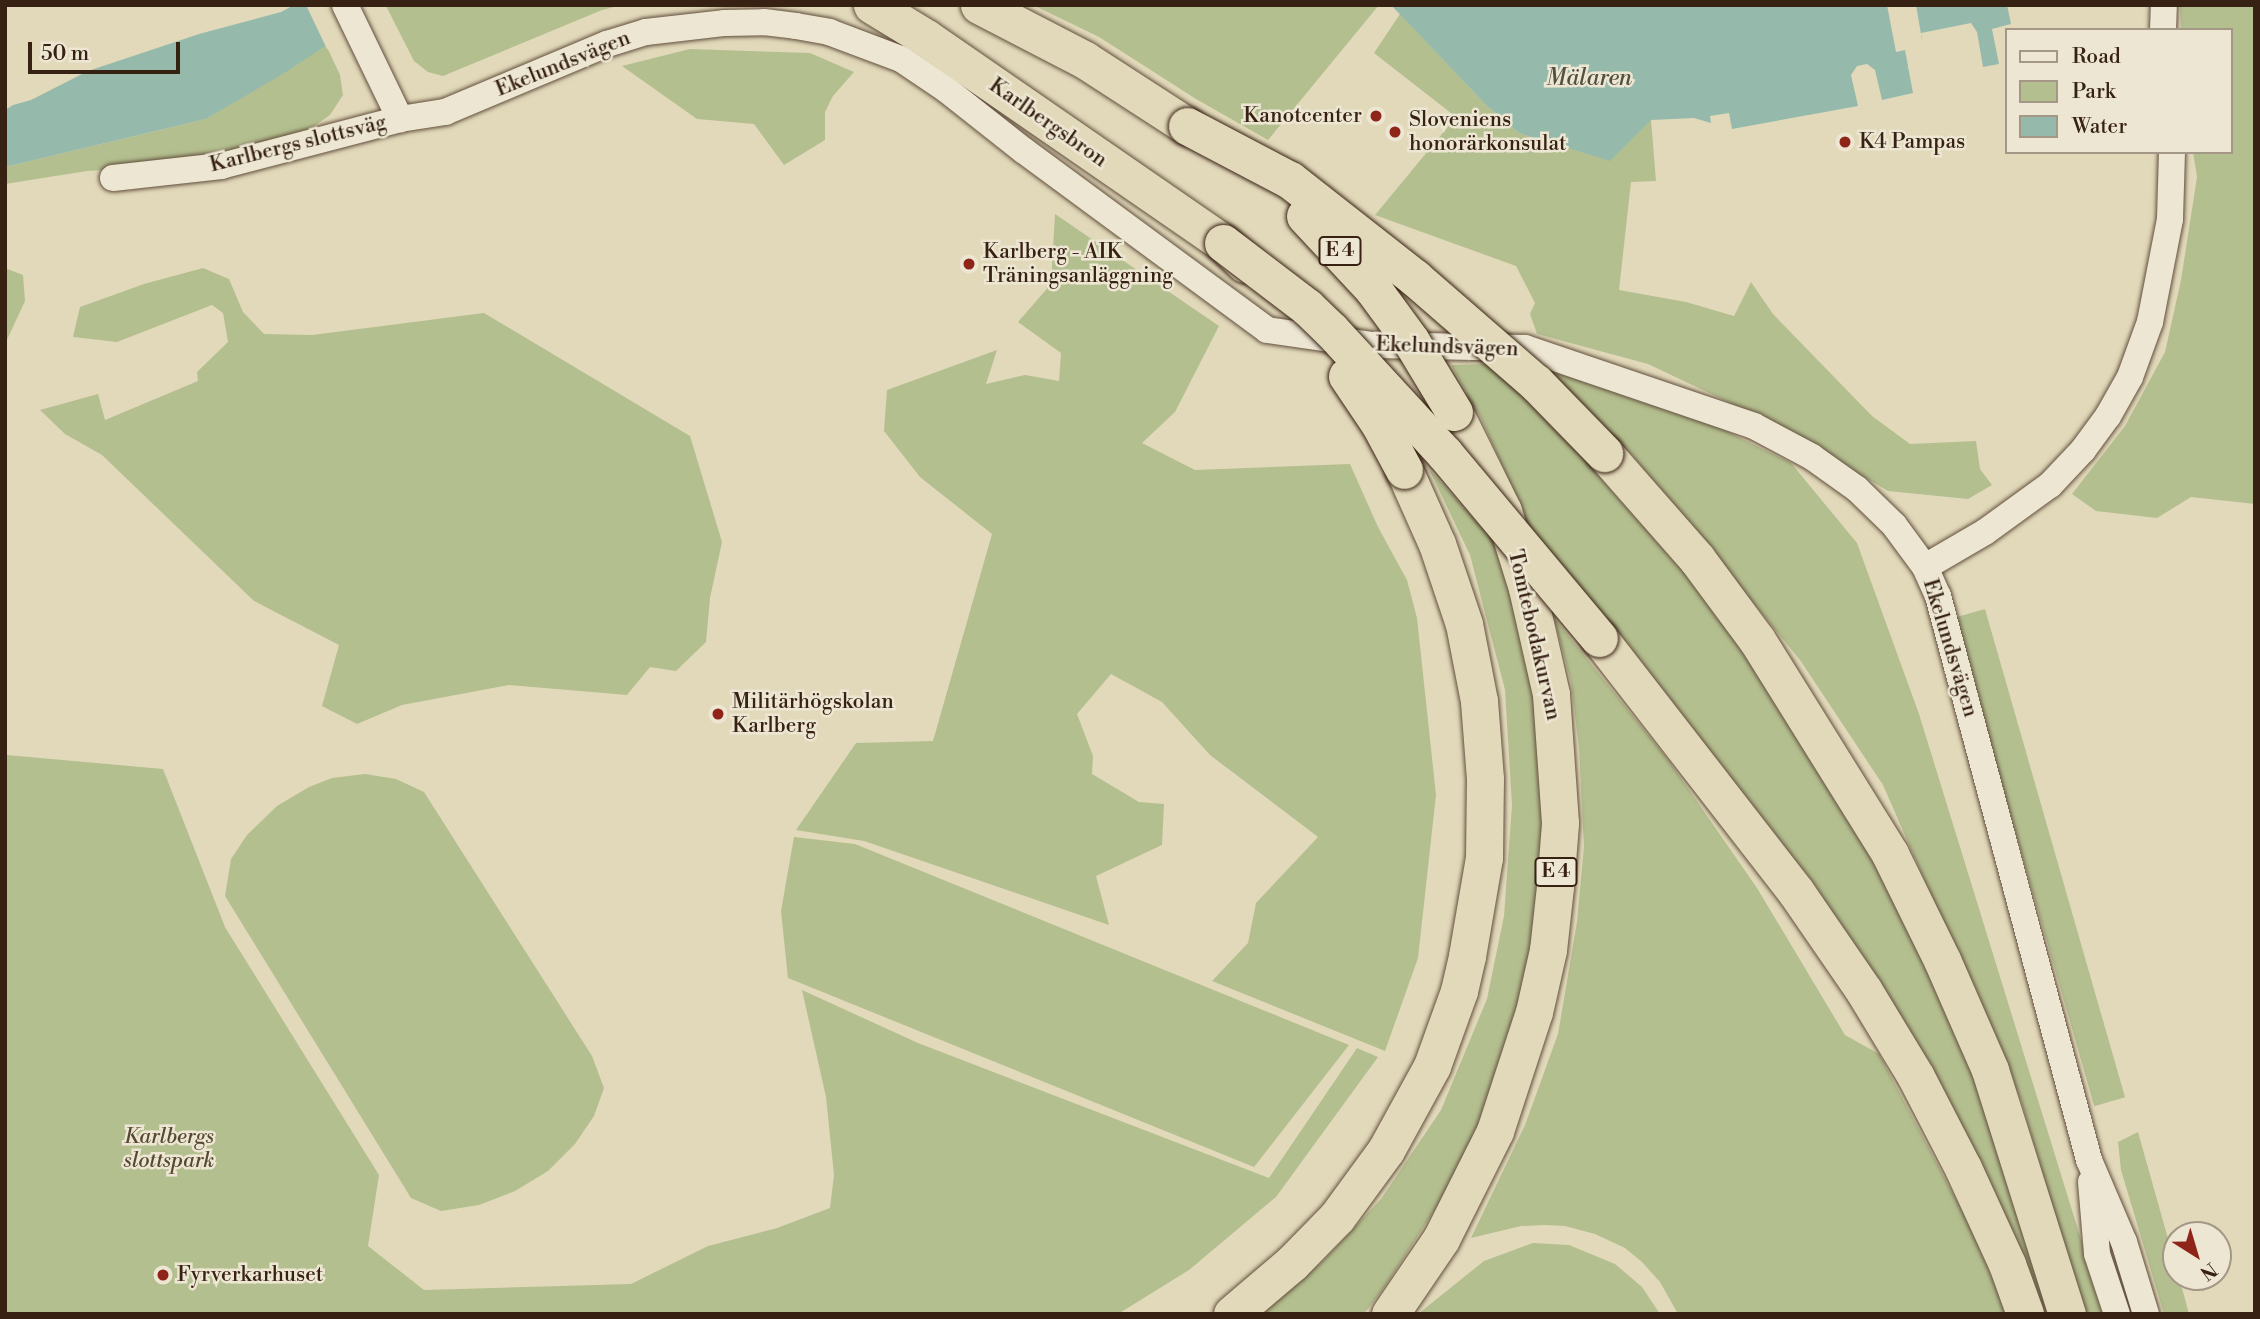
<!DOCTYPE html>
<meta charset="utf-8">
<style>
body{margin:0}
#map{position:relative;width:2260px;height:1319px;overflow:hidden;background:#e2d9ba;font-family:"Libre Bodoni",serif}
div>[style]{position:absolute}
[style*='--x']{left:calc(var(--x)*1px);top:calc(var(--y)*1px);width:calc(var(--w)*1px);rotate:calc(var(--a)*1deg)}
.green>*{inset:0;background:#b4bf8f;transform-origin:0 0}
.water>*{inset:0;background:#95baac}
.pier>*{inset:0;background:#e2d9ba}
.roads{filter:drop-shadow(0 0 2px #624f3d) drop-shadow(0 0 2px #624f3d)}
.minor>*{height:26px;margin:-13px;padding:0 13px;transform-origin:13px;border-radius:13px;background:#ece6d2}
.highway>*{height:37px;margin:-18.5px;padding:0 18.5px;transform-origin:18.5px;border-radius:18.5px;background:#e2d9ba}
.bridges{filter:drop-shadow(0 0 2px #372113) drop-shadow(0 0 2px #372113)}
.highway-bridge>*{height:37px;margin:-18.5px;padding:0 18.5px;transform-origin:18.5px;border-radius:18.5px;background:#e2d9ba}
.dots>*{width:19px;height:19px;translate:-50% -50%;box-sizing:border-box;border:4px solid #ece6d2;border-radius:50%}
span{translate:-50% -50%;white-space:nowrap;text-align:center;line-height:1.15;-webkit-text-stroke:5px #ece6d2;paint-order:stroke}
.shield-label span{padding:2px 5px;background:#ece6d2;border:2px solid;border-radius:5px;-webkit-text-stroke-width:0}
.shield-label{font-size:19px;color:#372113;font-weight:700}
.street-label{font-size:21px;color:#372113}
.poi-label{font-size:21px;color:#372113}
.right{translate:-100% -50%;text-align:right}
.left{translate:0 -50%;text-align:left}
.park-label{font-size:21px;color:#564832;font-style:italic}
.water-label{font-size:23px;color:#534f41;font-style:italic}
.frame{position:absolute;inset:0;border:7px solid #372113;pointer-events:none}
.legend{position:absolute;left:2005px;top:28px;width:228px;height:126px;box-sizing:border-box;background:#ece6d2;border:2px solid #a49786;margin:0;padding:9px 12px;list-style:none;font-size:21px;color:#372113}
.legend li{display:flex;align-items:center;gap:14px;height:35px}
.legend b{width:35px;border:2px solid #a49786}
.north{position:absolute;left:2162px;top:1221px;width:70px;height:70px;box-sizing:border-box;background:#ece6d2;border:2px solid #a49786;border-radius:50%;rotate:143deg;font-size:19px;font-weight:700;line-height:28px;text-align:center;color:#372113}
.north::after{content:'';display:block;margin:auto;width:24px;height:32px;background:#8f2418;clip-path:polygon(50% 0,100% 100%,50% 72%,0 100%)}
.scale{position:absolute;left:28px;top:42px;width:152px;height:32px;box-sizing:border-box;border:4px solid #372113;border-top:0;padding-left:9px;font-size:21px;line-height:24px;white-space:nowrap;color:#372113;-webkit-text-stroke:5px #ece6d2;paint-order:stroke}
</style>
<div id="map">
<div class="green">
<div style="clip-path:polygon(622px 5px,602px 10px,443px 76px,428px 72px,414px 61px,386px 6px)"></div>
<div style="clip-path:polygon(1033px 5px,1379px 5px,1268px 140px,1196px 99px,1099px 37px)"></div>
<div style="clip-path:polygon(2180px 5px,2255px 5px,2255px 504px,2191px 497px,2157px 518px,2096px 511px,2072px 494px,2125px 426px,2165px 352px,2181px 280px,2197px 177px,2193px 152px,2230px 152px,2230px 30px,2181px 30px)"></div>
<div style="clip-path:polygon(1400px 14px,1486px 105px,1519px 133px,1553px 142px,1651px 120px,1656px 181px,1631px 182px,1619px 290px,1686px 302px,1734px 316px,1751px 282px,1773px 314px,1872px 416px,1910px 444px,1976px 441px,1980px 469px,1992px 485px,1968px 499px,1888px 491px,1772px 423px,1648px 364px,1537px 334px,1530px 314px,1535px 303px,1516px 266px,1375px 215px,1456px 117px,1374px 53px)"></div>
<div style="clip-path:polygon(326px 45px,340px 75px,343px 95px,330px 115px,304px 133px,238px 150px,140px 168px,87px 171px,5px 184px,5px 167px,206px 119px)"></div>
<div style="clip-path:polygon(690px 49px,810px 53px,854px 72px,833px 96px,825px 112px,825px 140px,784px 165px,754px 124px,697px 119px,622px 66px)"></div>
<div style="clip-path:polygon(1055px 214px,1219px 326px,1175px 412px,1142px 443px,1195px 470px,1350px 464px,1378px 527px,1407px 580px,1417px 618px,1436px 795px,1418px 958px,1385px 1051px,1212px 981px,1248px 943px,1256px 903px,1318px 837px,1210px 755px,1162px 702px,1111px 674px,1077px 714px,1093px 756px,1092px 774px,1139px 802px,1164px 804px,1162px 845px,1096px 876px,1109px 925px,864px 841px,796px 830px,856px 743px,933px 741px,992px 534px,920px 477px,884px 431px,887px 390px,997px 350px,986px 384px,1025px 375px,1059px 381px,1061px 353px,1018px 322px,1051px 284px)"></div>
<div style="clip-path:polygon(5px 268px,23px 275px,25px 301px,5px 344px)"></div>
<div style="clip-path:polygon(203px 268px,229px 279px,243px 312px,264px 334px,312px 335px,484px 313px,690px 436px,722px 542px,710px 598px,706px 642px,676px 671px,650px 667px,627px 695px,509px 685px,402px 705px,357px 724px,322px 706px,339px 645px,254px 601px,102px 455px,65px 434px,40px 410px,98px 394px,105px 420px,198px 381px,197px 372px,228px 342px,223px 313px,212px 305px,117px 342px,73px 337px,80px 307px,144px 284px)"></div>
<div style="clip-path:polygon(1489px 364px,1578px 453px,1686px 572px,1777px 699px,1859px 829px,1957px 1028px,2053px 1314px,2040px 1314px,1926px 1060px,1813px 882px,1535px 539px,1481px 418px,1451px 365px)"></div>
<div style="clip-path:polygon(1551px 371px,1714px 425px,1791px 463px,1857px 543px,1919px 714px,2104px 1314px,2085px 1314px,2021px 1100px,1883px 785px,1800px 660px,1633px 456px)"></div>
<div style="clip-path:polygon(1429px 469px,1504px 553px,1535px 674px,1545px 819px,1533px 965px,1486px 1116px,1454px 1180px,1386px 1285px,1364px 1314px,1262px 1314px,1323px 1261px,1381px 1199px,1441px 1110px,1487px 999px,1504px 916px,1512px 805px,1505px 690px,1470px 555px)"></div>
<div style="left:1985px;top:609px;width:508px;height:32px;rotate:74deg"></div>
<div style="clip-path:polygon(1554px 618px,1669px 761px,1757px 888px,1845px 1035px,1879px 1054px,1968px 1222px,2008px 1314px,1678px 1314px,1660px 1282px,1642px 1262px,1625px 1248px,1595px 1234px,1565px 1226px,1545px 1225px,1521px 1226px,1471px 1238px,1525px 1125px,1558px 1034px,1577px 922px,1584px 846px,1579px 748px,1571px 682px)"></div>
<div style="clip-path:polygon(7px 755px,163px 769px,225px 927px,379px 1175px,368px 1246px,424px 1290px,631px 1284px,708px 1246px,777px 1228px,830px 1208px,834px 1175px,826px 1097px,802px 990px,918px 1043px,1269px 1178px,1357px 1048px,1378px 1057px,1276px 1197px,1189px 1270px,1118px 1314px,5px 1314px)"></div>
<div style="clip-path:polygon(365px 774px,396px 779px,424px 792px,592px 1056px,604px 1088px,594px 1116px,575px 1144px,548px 1171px,515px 1191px,479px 1205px,441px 1211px,411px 1198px,225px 896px,231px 859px,247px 835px,277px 806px,309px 787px,332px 778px)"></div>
<div style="clip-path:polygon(794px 837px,855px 844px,1349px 1045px,1254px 1167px,788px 978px,781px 911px)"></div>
<div style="clip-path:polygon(2138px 1132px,2176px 1267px,2176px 1277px,2179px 1277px,2189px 1314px,2164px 1314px,2121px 1170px,2118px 1142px)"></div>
<div style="clip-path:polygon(1533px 1243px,1569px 1245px,1615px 1264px,1642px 1287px,1660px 1314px,1418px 1314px,1484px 1261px)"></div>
</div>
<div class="water">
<div style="clip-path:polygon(294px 5px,387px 5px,286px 72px,206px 119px,5px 167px,5px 110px,13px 105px,31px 100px,88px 71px,199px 34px,281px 12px)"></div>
<div style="clip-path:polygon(1391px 5px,2007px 5px,2011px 24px,1992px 29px,1999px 64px,1983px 67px,1977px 32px,1971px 23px,1921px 33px,1924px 62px,1908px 66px,1913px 93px,1882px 100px,1875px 70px,1867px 64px,1857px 66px,1851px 75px,1858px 106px,1732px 129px,1729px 113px,1710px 116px,1711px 123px,1694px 118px,1651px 120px,1610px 161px,1519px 133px,1486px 105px)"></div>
</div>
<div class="pier">
<div style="clip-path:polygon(306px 5px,385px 5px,387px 9px,327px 49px)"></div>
<div style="clip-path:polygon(1887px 5px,1916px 5px,1926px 64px,1909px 71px,1905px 50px,1896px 52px)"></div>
</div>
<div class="roads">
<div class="minor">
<div style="--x:345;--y:5;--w:127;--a:64.2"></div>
<div style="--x:2163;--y:30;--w:25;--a:-88"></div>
<div style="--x:113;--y:178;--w:109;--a:-6.3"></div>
<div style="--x:221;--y:166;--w:185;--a:-14.7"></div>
<div style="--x:400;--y:119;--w:46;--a:-8.8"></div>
<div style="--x:445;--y:112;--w:176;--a:-22.8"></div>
<div style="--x:607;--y:44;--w:41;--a:-17.1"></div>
<div style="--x:646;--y:32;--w:80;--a:-6.5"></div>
<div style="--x:725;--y:23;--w:39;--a:-1"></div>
<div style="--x:764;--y:22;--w:32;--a:7"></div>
<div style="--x:796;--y:26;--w:34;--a:10"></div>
<div style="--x:829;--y:32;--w:77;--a:20.6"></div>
<div style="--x:901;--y:59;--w:55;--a:34"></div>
<div style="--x:947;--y:90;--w:97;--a:38.3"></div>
<div style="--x:1023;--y:150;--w:303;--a:36.4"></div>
<div style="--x:1267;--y:330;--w:107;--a:8.1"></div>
<div style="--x:1373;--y:345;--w:152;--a:1.1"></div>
<div style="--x:1525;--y:348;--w:242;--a:18.8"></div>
<div style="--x:1754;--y:426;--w:66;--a:28.1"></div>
<div style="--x:1812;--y:457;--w:55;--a:35.4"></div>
<div style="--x:1857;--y:489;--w:52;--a:44.2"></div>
<div style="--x:1894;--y:525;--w:52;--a:53.6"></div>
<div style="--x:1925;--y:567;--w:32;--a:66"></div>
<div style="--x:1938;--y:596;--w:584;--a:75.01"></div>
<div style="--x:2089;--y:1160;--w:89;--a:66.9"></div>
<div style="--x:2124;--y:1242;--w:75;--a:73"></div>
<div style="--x:1925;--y:567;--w:69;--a:-30.3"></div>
<div style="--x:1985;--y:532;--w:80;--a:-35.9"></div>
<div style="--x:2050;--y:485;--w:48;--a:-46.7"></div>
<div style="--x:2083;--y:450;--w:42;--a:-53.7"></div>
<div style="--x:2108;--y:416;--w:45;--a:-60.6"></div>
<div style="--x:2130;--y:377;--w:59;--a:-70"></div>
<div style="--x:2150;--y:322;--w:105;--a:-79"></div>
<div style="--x:2170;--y:219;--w:67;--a:-88.3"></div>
<div style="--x:2091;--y:1182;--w:72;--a:85.2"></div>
<div style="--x:2097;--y:1254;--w:63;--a:71.6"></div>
</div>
<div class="highway">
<div style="--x:872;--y:5;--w:63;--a:31.4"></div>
<div style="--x:926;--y:38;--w:361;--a:34.6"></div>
<div style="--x:1223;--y:243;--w:30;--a:44"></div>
<div style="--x:979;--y:5;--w:119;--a:27.4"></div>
<div style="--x:1085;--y:60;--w:121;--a:32.9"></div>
<div style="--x:1604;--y:453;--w:141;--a:48.7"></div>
<div style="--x:1697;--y:559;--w:101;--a:53.5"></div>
<div style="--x:1757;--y:640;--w:252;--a:58.1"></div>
<div style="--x:1890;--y:854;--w:118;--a:63.9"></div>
<div style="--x:1942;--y:960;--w:120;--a:66.4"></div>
<div style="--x:1990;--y:1070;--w:256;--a:72.5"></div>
<div style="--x:1599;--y:638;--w:321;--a:52.2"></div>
<div style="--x:1796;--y:892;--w:120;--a:55.5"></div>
<div style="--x:1864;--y:991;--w:100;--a:58.8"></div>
<div style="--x:1916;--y:1077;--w:102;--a:62.7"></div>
<div style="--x:1963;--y:1168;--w:106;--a:65.4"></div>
<div style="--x:2007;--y:1264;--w:53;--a:70.2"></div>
<div style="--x:1232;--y:1314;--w:79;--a:-40.4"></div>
<div style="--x:1292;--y:1263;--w:64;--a:-45.6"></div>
<div style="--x:1337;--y:1217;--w:83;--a:-53.8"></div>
<div style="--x:1386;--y:1150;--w:96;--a:-61.3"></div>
<div style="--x:1432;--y:1066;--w:80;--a:-70.2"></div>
<div style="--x:1459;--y:991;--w:36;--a:-77"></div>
<div style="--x:1467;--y:956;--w:99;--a:-80.2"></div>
<div style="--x:1484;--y:858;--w:79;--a:-89.3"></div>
<div style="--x:1485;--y:779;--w:78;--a:-94.4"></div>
<div style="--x:1479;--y:701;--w:78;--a:-101"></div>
<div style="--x:1464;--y:624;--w:84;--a:-108.6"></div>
<div style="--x:1437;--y:544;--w:81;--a:-114"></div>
<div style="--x:1390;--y:1314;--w:91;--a:-55.8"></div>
<div style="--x:1441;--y:1239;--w:121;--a:-63.4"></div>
<div style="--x:1495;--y:1131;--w:125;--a:-71.9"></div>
<div style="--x:1534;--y:1012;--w:64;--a:-77.3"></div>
<div style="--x:1548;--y:950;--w:63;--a:-83.7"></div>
<div style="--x:1555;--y:887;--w:64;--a:-85.5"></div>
<div style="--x:1560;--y:823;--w:129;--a:-94"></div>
<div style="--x:1551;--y:694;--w:109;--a:-102.8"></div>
<div style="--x:1527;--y:588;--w:81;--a:-107.3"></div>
<div style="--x:1503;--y:511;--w:110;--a:-116.3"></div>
</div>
</div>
<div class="bridges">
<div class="highway-bridge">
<div style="--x:1187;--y:126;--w:116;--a:27.7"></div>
<div style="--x:1290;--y:180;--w:159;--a:38.1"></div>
<div style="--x:1415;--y:278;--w:160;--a:41"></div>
<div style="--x:1536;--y:383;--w:98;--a:45.8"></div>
<div style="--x:1305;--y:216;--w:100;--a:47"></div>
<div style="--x:1373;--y:289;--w:64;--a:53.8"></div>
<div style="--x:1411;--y:341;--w:83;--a:58.8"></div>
<div style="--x:1223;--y:243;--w:106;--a:37.3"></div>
<div style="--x:1307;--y:307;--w:33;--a:44"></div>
<div style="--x:1331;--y:330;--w:168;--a:47.4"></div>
<div style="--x:1445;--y:454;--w:240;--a:50.1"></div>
<div style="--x:1347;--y:376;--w:59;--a:56"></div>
<div style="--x:1380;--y:425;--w:51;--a:61.9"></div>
</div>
</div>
<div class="dots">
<div style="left:1376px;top:116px;background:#8f2418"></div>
<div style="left:1395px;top:132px;background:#8f2418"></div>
<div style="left:1845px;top:142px;background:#8f2418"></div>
<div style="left:969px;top:264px;background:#8f2418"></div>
<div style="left:718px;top:714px;background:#8f2418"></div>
<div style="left:163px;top:1275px;background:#8f2418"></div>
</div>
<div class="shield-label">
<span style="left:1340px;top:251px">E 4</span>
<span style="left:1556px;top:872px">E 4</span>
</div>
<div class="street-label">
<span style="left:563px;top:64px;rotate:-22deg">Ekelundsvägen</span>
<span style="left:1048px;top:123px;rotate:35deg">Karlbergsbron</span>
<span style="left:298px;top:144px;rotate:-14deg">Karlbergs slottsväg</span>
<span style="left:1447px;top:347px;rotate:2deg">Ekelundsvägen</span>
<span style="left:1534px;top:635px;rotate:77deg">Tomtebodakurvan</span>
<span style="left:1950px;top:648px;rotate:73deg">Ekelundsvägen</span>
</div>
<div class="poi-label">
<span class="right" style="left:1362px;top:116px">Kanotcenter</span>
<span class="left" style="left:1409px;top:132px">Sloveniens<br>honorärkonsulat</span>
<span class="left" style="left:1859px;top:142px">K4 Pampas</span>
<span class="left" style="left:983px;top:264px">Karlberg - AIK<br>Träningsanläggning</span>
<span class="left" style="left:732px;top:714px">Militärhögskolan<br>Karlberg</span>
<span class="left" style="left:177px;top:1275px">Fyrverkarhuset</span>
</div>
<div class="park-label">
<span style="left:169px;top:1149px">Karlbergs<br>slottspark</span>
</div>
<div class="water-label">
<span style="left:1589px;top:78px">Mälaren</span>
</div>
<div class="frame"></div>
<ul class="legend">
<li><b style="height:9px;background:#ece6d2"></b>Road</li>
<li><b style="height:19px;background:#b4bf8f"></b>Park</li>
<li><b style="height:19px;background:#95baac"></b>Water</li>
</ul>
<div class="north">N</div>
<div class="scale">50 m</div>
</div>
